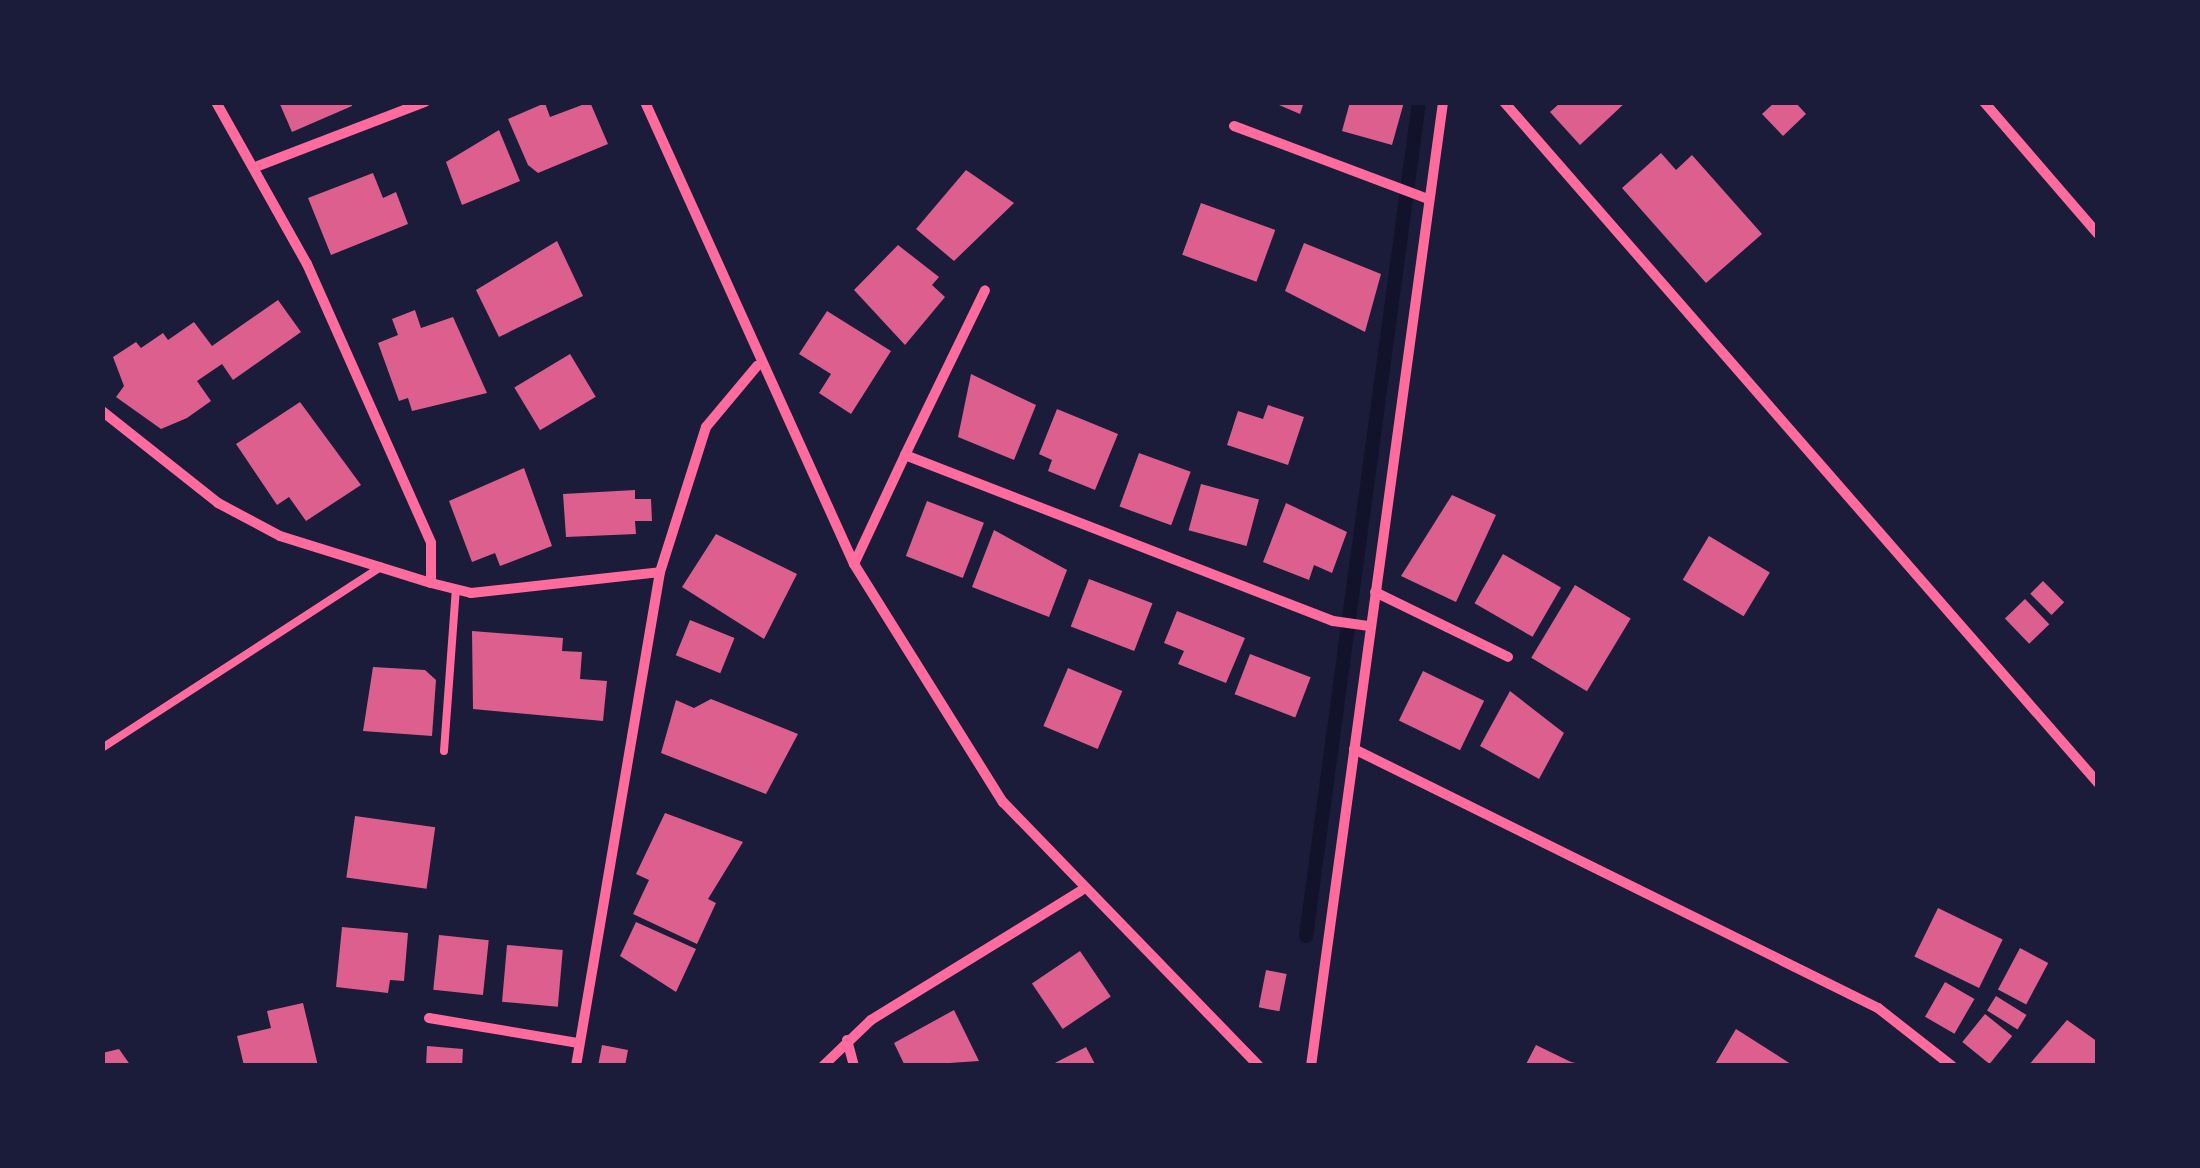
<!DOCTYPE html>
<style>
body{margin:0}
#map{position:relative;width:2200px;height:1168px;overflow:hidden;background:#1b1b3a;font-family:Arial,sans-serif}
div>[style]{position:absolute}
[style*='--x']{left:calc(var(--x)*1px);top:calc(var(--y)*1px);width:calc(var(--w)*1px);rotate:calc(var(--a)*1deg)}
.stream>*{height:14px;margin:-7px;padding:0 7px;transform-origin:7px;border-radius:7px;background:#12122b}
.building>*{inset:0;background:#dd5f8e;transform-origin:0 0}
.service>*{height:8px;margin:-4px;padding:0 4px;transform-origin:4px;border-radius:4px;background:#ff6b9d}
.minor>*{height:10px;margin:-5px;padding:0 5px;transform-origin:5px;border-radius:5px;background:#ff6b9d}
span{translate:-50% -50%;white-space:nowrap;text-align:center;line-height:1.15;-webkit-text-stroke:8px #1b1b3a;paint-order:stroke}
.frame{position:absolute;inset:0;border:105px solid #1b1b3a;pointer-events:none}
</style>
<div id="map">
<div class="stream">
<div style="--x:1306;--y:936;--w:842;--a:-82.28"></div>
</div>
<div class="building">
<div style="clip-path:polygon(279px 102px,351px 102px,352px 106px,292px 132px)"></div>
<div style="clip-path:polygon(590px 102px,608px 144px,538px 173px,528px 165px,508px 119px,545px 103px,550px 117px)"></div>
<div style="clip-path:polygon(1272px 102px,1304px 102px,1300px 114px)"></div>
<div style="clip-path:polygon(1350px 102px,1404px 102px,1392px 145px,1342px 131px)"></div>
<div style="clip-path:polygon(1561px 102px,1626px 102px,1580px 145px,1550px 112px)"></div>
<div style="clip-path:polygon(1775px 102px,1795px 102px,1806px 114px,1783px 136px,1762px 114px)"></div>
<div style="clip-path:polygon(499px 130px,520px 181px,462px 205px,446px 162px)"></div>
<div style="clip-path:polygon(1661px 153px,1676px 170px,1692px 155px,1762px 234px,1706px 283px,1622px 188px)"></div>
<div style="clip-path:polygon(966px 170px,1014px 203px,954px 261px,916px 229px)"></div>
<div style="clip-path:polygon(373px 173px,383px 198px,396px 192px,408px 224px,331px 255px,308px 198px)"></div>
<div style="left:1201px;top:203px;width:79px;height:55px;rotate:20deg"></div>
<div style="clip-path:polygon(557px 241px,583px 296px,499px 337px,476px 290px)"></div>
<div style="clip-path:polygon(1304px 243px,1381px 274px,1365px 332px,1285px 291px)"></div>
<div style="clip-path:polygon(898px 245px,939px 277px,932px 285px,945px 297px,905px 345px,854px 290px)"></div>
<div style="clip-path:polygon(278px 300px,301px 332px,233px 380px,222px 364px,197px 381px,211px 401px,187px 418px,161px 429px,116px 397px,124px 386px,113px 357px,136px 342px,141px 348px,163px 333px,168px 340px,194px 322px,212px 346px)"></div>
<div style="clip-path:polygon(415px 310px,421px 328px,453px 317px,487px 393px,412px 411px,408px 398px,399px 401px,378px 343px,398px 335px,392px 319px)"></div>
<div style="clip-path:polygon(827px 311px,891px 351px,851px 414px,819px 393px,831px 374px,799px 354px)"></div>
<div style="left:570px;top:354px;width:50px;height:65px;rotate:59deg"></div>
<div style="clip-path:polygon(971px 374px,1036px 405px,1014px 460px,958px 437px)"></div>
<div style="clip-path:polygon(300px 402px,361px 485px,306px 521px,289px 497px,277px 505px,236px 444px)"></div>
<div style="clip-path:polygon(1268px 405px,1304px 417px,1288px 465px,1227px 445px,1238px 411px,1263px 419px)"></div>
<div style="clip-path:polygon(1057px 409px,1118px 434px,1095px 490px,1048px 471px,1052px 460px,1039px 454px)"></div>
<div style="left:1139px;top:453px;width:55px;height:57px;rotate:20deg"></div>
<div style="clip-path:polygon(524px 468px,552px 546px,500px 566px,495px 553px,472px 562px,449px 501px)"></div>
<div style="left:1201px;top:484px;width:60px;height:48px;rotate:15deg"></div>
<div style="clip-path:polygon(635px 490px,635px 499px,651px 499px,652px 521px,635px 521px,636px 534px,566px 537px,563px 494px)"></div>
<div style="clip-path:polygon(1452px 495px,1496px 515px,1456px 602px,1401px 576px)"></div>
<div style="left:927px;top:501px;width:61px;height:59px;rotate:21deg"></div>
<div style="clip-path:polygon(1286px 503px,1347px 532px,1332px 573px,1314px 565px,1309px 580px,1263px 562px)"></div>
<div style="clip-path:polygon(994px 530px,1067px 570px,1049px 617px,972px 587px)"></div>
<div style="clip-path:polygon(716px 534px,797px 574px,764px 639px,682px 587px)"></div>
<div style="left:1709px;top:536px;width:71px;height:51px;rotate:31deg"></div>
<div style="left:1503px;top:554px;width:67px;height:57px;rotate:30deg"></div>
<div style="left:1089px;top:579px;width:68px;height:51px;rotate:21deg"></div>
<div style="left:2043px;top:581px;width:30px;height:18px;rotate:45deg"></div>
<div style="left:1575px;top:585px;width:65px;height:85px;rotate:31deg"></div>
<div style="left:2025px;top:599px;width:35px;height:28px;rotate:46deg"></div>
<div style="clip-path:polygon(1177px 611px,1245px 638px,1226px 683px,1178px 664px,1184px 651px,1164px 643px)"></div>
<div style="left:690px;top:620px;width:48px;height:38px;rotate:22deg"></div>
<div style="clip-path:polygon(472px 631px,563px 638px,562px 651px,582px 652px,580px 679px,607px 681px,603px 721px,473px 709px)"></div>
<div style="left:1250px;top:654px;width:65px;height:43px;rotate:21deg"></div>
<div style="clip-path:polygon(373px 667px,425px 670px,436px 680px,432px 736px,363px 731px)"></div>
<div style="left:1068px;top:668px;width:59px;height:63px;rotate:23deg"></div>
<div style="left:1423px;top:671px;width:68px;height:55px;rotate:26deg"></div>
<div style="clip-path:polygon(1510px 691px,1564px 733px,1539px 779px,1480px 746px)"></div>
<div style="clip-path:polygon(711px 699px,798px 734px,766px 794px,661px 753px,676px 700px,694px 708px)"></div>
<div style="clip-path:polygon(665px 813px,743px 842px,708px 899px,716px 903px,697px 944px,633px 914px,649px 880px,636px 874px)"></div>
<div style="left:355px;top:816px;width:81px;height:62px;rotate:8deg"></div>
<div style="left:1938px;top:908px;width:72px;height:54px;rotate:26deg"></div>
<div style="clip-path:polygon(636px 922px,696px 949px,676px 992px,620px 956px)"></div>
<div style="clip-path:polygon(342px 927px,408px 933px,404px 981px,390px 980px,388px 993px,336px 987px)"></div>
<div style="left:439px;top:935px;width:50px;height:55px;rotate:6deg"></div>
<div style="left:507px;top:945px;width:56px;height:57px;rotate:5deg"></div>
<div style="left:2020px;top:948px;width:32px;height:47px;rotate:28deg"></div>
<div style="left:1080px;top:951px;width:55px;height:58px;rotate:56deg"></div>
<div style="left:1266px;top:970px;width:21px;height:38px;rotate:11deg"></div>
<div style="left:1945px;top:982px;width:34px;height:40px;rotate:30deg"></div>
<div style="left:1996px;top:996px;width:36px;height:17px;rotate:32deg"></div>
<div style="clip-path:polygon(303px 1003px,318px 1066px,244px 1066px,237px 1036px,271px 1028px,267px 1011px)"></div>
<div style="clip-path:polygon(954px 1010px,979px 1061px,905px 1066px,894px 1043px)"></div>
<div style="left:1985px;top:1014px;width:35px;height:36px;rotate:39deg"></div>
<div style="clip-path:polygon(2067px 1020px,2098px 1042px,2098px 1066px,2028px 1066px)"></div>
<div style="clip-path:polygon(1736px 1029px,1794px 1066px,1714px 1066px)"></div>
<div style="clip-path:polygon(602px 1045px,628px 1050px,625px 1066px,598px 1066px)"></div>
<div style="clip-path:polygon(1536px 1045px,1571px 1062px,1590px 1066px,1525px 1066px)"></div>
<div style="clip-path:polygon(427px 1046px,463px 1049px,462px 1066px,426px 1066px)"></div>
<div style="clip-path:polygon(1086px 1047px,1096px 1066px,1049px 1066px)"></div>
<div style="clip-path:polygon(119px 1049px,131px 1066px,102px 1066px,102px 1053px)"></div>
</div>
<div class="service">
<div style="--x:102;--y:748;--w:333;--a:-33"></div>
<div style="--x:444;--y:751;--w:162;--a:-85.8"></div>
</div>
<div class="minor">
<div style="--x:216;--y:102;--w:186;--a:60.7"></div>
<div style="--x:307;--y:264;--w:305;--a:66"></div>
<div style="--x:431;--y:543;--w:40;--a:90"></div>
<div style="--x:645;--y:102;--w:507;--a:65.66"></div>
<div style="--x:854;--y:564;--w:281;--a:58"></div>
<div style="--x:1003;--y:802;--w:368;--a:45.9"></div>
<div style="--x:1504;--y:102;--w:904;--a:48.9"></div>
<div style="--x:1984;--y:102;--w:174;--a:49.2"></div>
<div style="--x:1234;--y:126;--w:207;--a:20.6"></div>
<div style="--x:258;--y:166;--w:179;--a:-21"></div>
<div style="--x:102;--y:411;--w:148;--a:38.4"></div>
<div style="--x:218;--y:503;--w:70;--a:28"></div>
<div style="--x:280;--y:536;--w:158;--a:17.3"></div>
<div style="--x:431;--y:583;--w:41;--a:14"></div>
<div style="--x:471;--y:593;--w:190;--a:-6.3"></div>
<div style="--x:905;--y:455;--w:183;--a:-64.1"></div>
<div style="--x:854;--y:564;--w:120;--a:-64.9"></div>
<div style="--x:905;--y:455;--w:459;--a:21.2"></div>
<div style="--x:1333;--y:621;--w:37;--a:8"></div>
<div style="--x:1375;--y:592;--w:148;--a:26"></div>
<div style="--x:1354;--y:749;--w:585;--a:26.3"></div>
<div style="--x:1878;--y:1008;--w:94;--a:38.1"></div>
<div style="--x:429;--y:1018;--w:152;--a:9.5"></div>
<div style="--x:847;--y:1040;--w:27;--a:75"></div>
<div style="--x:576;--y:1066;--w:501;--a:-80.35"></div>
<div style="--x:660;--y:572;--w:152;--a:-72.4"></div>
<div style="--x:706;--y:427;--w:80;--a:-50.1"></div>
<div style="--x:823;--y:1066;--w:66;--a:-43.8"></div>
<div style="--x:871;--y:1020;--w:246;--a:-31.6"></div>
<div style="--x:1311;--y:1066;--w:973;--a:-82.2"></div>
</div>
<div class="frame"></div>
</div>
